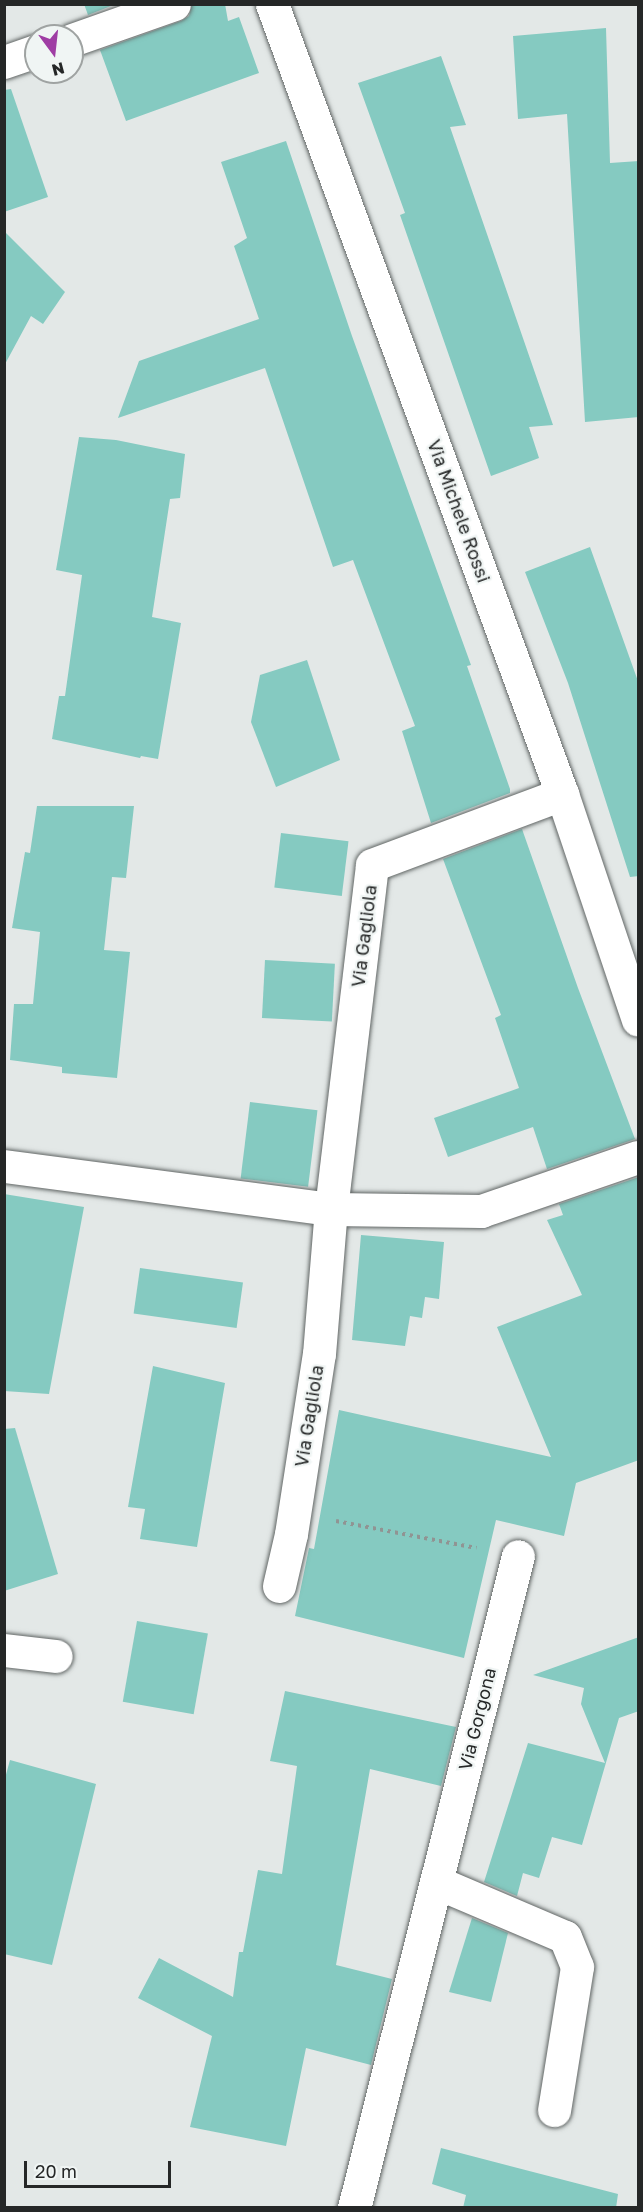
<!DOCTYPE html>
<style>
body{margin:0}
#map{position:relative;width:643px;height:2212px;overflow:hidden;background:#e3e8e7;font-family:"Golos Text",sans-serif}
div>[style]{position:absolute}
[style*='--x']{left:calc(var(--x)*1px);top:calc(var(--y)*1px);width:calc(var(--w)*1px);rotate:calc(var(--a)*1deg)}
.building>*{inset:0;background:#85cac1;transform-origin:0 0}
.path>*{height:4px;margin-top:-2px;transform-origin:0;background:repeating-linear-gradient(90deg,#909493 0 3px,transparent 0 7.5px)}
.roads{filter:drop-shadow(0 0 2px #616665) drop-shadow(0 0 2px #616665)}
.minor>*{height:33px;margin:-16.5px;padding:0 16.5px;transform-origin:16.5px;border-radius:16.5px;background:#fff}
span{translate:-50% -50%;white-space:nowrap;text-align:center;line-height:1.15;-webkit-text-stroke:4.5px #f0f5f4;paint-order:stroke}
.street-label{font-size:18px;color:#252727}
.frame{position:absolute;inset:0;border:6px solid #252727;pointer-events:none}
.north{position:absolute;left:24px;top:24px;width:60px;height:60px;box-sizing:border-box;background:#f0f5f4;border:2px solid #9fa3a2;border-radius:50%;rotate:165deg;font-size:16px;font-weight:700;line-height:24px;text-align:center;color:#252727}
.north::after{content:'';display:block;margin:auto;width:21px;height:27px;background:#9f3da4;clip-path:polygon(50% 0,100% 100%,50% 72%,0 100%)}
.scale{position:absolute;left:24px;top:2161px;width:147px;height:27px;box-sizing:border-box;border:3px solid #252727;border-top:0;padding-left:8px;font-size:18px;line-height:21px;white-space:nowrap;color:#252727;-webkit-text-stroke:4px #f0f5f4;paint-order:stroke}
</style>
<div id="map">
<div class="building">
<div style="clip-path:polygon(84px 4px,116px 4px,88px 15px)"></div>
<div style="clip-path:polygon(192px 4px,225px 4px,228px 21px,239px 17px,259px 73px,126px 121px,100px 50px,181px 21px,189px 16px)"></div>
<div style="clip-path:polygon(606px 28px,610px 163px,639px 161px,639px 417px,585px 422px,567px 114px,518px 119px,513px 36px)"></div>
<div style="clip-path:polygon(441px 56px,466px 125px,450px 127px,553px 425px,529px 427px,539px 458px,491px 476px,400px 215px,405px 213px,358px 83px)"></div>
<div style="clip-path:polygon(11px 89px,48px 197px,4px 212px,4px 90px)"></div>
<div style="clip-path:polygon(286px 141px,352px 336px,471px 665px,467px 666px,510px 789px,510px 793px,431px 823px,402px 731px,415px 726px,353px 560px,333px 567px,265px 368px,118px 418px,139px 361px,259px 319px,234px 246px,247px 238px,221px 162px)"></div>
<div style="clip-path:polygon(4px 231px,65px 292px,43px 324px,31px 316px,4px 366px)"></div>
<div style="clip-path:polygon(79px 437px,116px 440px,185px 454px,180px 498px,170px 499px,152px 617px,181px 623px,158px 759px,141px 756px,140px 758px,52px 739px,59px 696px,65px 696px,82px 575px,56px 570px)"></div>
<div style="clip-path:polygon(590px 547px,639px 684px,639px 876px,630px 877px,568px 683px,525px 572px)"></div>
<div style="clip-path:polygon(307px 660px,340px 760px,276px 787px,251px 722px,260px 675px)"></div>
<div style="clip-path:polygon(37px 806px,134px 806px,126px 878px,112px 877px,104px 950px,130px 952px,117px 1078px,62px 1073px,62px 1067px,10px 1060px,14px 1004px,33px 1004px,40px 932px,12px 928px,25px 852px,30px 853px)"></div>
<div style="clip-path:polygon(522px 829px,578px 988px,635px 1139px,547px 1169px,533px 1127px,448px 1157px,434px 1118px,519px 1088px,495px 1018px,501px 1015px,443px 859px)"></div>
<div style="left:281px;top:833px;width:68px;height:55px;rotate:7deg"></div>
<div style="left:265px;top:960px;width:70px;height:58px;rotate:3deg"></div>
<div style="left:250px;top:1102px;width:68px;height:77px;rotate:7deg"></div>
<div style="clip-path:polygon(639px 1177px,639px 1460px,576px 1483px,564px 1536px,496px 1520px,464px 1658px,295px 1616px,309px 1548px,314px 1549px,339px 1410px,551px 1457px,497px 1327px,582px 1295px,547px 1220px,563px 1215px,559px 1204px)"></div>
<div style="clip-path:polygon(4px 1194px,84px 1207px,49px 1394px,4px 1391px)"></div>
<div style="clip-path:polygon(361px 1235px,444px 1242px,439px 1299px,425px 1297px,422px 1318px,410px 1316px,405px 1346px,352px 1340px)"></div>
<div style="left:140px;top:1268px;width:104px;height:46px;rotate:8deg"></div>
<div style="clip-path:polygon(153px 1366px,225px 1383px,197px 1547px,140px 1539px,145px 1509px,128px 1507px)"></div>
<div style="clip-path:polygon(15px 1428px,58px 1574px,4px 1591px,4px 1429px)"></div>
<div style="left:137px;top:1621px;width:72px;height:82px;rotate:10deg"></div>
<div style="clip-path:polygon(639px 1637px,639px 1711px,619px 1718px,582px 1845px,552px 1837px,539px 1878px,523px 1873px,517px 1896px,484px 1882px,528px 1743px,605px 1763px,581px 1704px,584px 1688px,533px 1675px)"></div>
<div style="clip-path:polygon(285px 1691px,456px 1727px,441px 1786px,370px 1769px,336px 1965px,392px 1979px,371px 2065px,306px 2048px,286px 2146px,190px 2127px,212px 2036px,138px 1998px,159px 1958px,233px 1997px,239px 1952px,243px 1952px,258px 1870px,282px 1874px,297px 1766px,270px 1761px)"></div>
<div style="clip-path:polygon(10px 1760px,96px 1784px,52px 1965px,4px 1954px,4px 1782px)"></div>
<div style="clip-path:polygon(472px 1918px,508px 1933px,491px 2002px,449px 1992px)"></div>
<div style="clip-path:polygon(441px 2148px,618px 2194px,616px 2208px,463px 2208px,466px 2195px,432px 2184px)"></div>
</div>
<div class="path">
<div style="--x:336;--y:1521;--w:143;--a:10.9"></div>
</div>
<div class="roads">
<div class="minor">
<div style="--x:272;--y:4;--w:842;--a:69.84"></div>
<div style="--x:562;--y:794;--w:238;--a:71.4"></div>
<div style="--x:72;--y:40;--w:108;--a:-19.4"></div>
<div style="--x:4;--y:62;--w:34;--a:-19"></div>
<div style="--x:4;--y:1166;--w:330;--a:7.5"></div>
<div style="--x:331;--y:1209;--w:150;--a:0.8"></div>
<div style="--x:481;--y:1211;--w:166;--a:-19"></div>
<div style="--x:279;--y:1586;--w:53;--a:-77"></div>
<div style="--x:291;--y:1534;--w:182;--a:-81.2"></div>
<div style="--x:319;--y:1354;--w:145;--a:-85.3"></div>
<div style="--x:331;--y:1209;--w:346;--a:-83.2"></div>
<div style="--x:372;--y:865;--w:203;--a:-20.5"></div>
<div style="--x:4;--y:1650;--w:52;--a:6.6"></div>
<div style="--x:436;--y:1882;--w:140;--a:23.1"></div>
<div style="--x:565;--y:1937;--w:32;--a:68"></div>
<div style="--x:577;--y:1967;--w:145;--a:99.1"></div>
<div style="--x:354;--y:2208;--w:672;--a:-75.88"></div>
</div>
</div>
<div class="street-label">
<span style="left:459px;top:511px;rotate:70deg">Via Michele Rossi</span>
<span style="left:364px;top:936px;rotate:-83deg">Via Gagliola</span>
<span style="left:309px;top:1416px;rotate:-81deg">Via Gagliola</span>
<span style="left:477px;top:1719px;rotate:-76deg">Via Gorgona</span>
</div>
<div class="frame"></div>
<div class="north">N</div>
<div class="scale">20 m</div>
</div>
